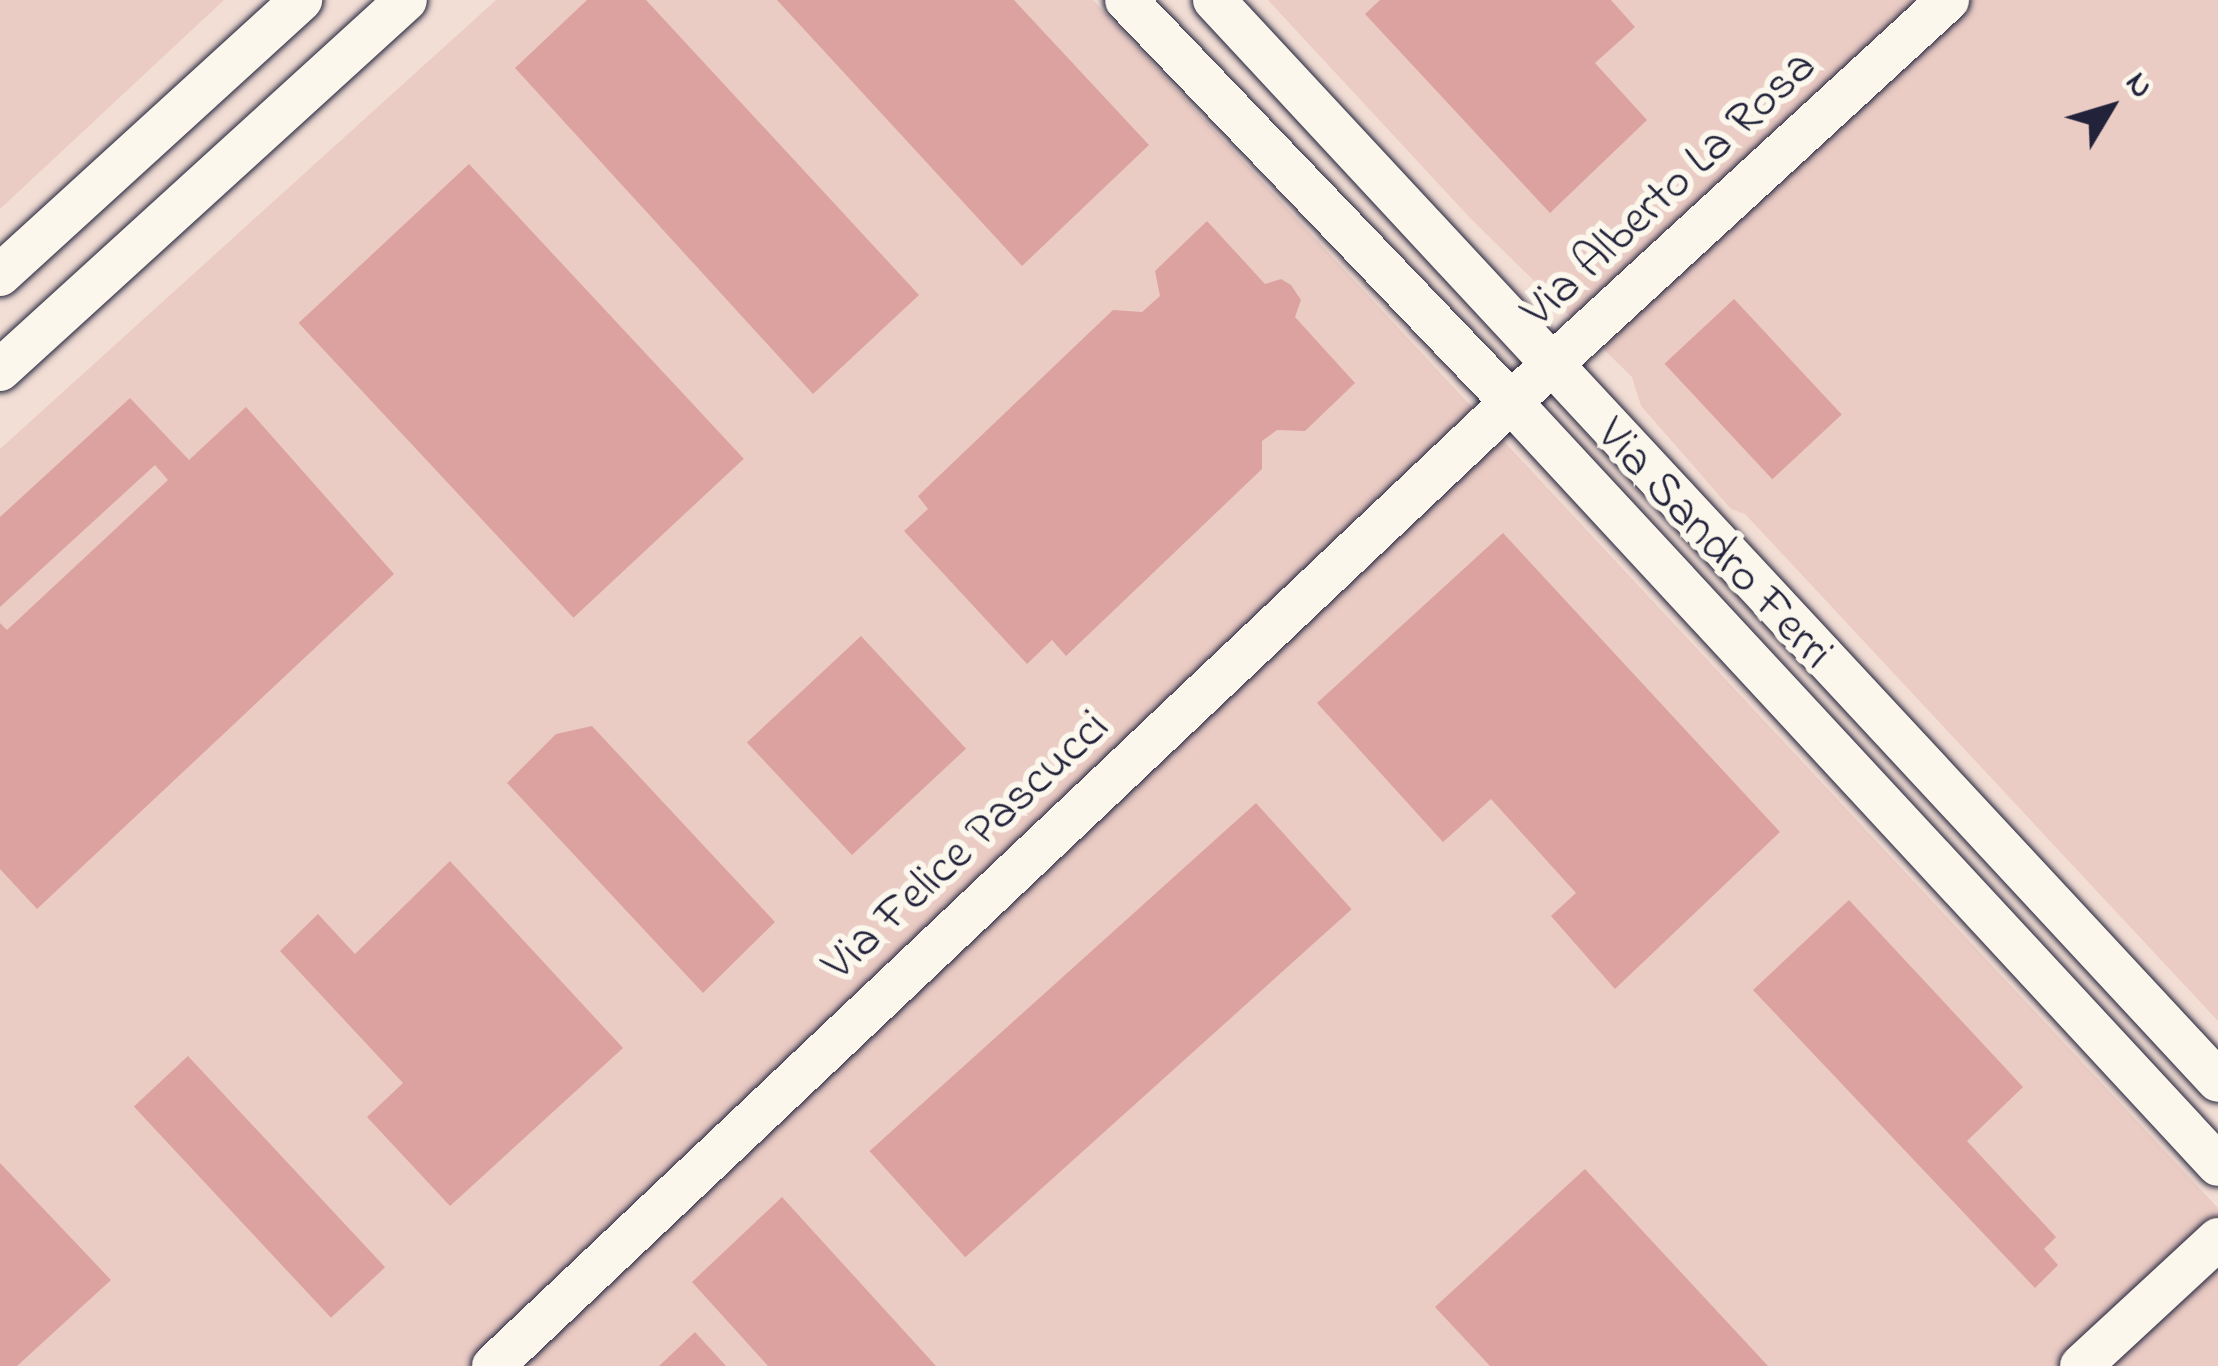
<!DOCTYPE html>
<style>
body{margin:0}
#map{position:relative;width:2218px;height:1366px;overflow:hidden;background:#f2ded5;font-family:"Indie Flower",sans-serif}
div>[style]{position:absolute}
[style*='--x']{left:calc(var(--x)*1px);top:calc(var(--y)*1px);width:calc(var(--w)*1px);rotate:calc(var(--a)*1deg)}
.built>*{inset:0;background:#ebccc5}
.building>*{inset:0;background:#dca29f;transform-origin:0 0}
.roads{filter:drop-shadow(0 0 3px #22223b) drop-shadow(0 0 3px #22223b)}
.minor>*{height:42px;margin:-21px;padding:0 21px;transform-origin:21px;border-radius:21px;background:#fbf7ec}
span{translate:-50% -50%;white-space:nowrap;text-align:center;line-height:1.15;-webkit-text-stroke:12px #fbf7ec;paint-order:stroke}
.street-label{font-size:48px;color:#22223b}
.north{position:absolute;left:2050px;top:48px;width:120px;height:120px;-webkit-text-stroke:9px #fbf7ec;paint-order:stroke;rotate:52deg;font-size:33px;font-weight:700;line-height:48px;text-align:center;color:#22223b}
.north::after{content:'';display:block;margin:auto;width:42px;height:54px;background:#22223b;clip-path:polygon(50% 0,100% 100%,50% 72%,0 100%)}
</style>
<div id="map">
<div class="built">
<div style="clip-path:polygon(0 0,224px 0,0 209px)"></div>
<div style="clip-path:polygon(496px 0,1093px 0,2218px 1208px,2218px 1366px,0 1366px,0 449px)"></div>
<div style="clip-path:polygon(1268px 0,2218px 0,2218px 1021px,1745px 514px,1731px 509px,1641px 406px,1632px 377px,1471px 219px)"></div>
</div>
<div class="building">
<div style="clip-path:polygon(587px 0,646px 0,919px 295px,813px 394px,515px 68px)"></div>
<div style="clip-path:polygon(777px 0,1014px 0,1149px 145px,1022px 266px)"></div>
<div style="clip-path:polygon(1380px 0,1611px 0,1635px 27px,1595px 63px,1647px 120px,1550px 213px,1365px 14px)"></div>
<div style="left:469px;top:164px;width:403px;height:233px;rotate:47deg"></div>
<div style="clip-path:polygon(1207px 221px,1265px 284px,1281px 279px,1291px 285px,1301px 300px,1295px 317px,1355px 383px,1305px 431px,1277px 430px,1262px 441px,1262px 469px,1066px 656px,1052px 640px,1027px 664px,904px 531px,928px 509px,918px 496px,1113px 310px,1142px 312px,1160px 296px,1155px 271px)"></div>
<div style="left:1734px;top:299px;width:158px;height:95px;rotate:47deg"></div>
<div style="clip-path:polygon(130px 398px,189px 460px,246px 407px,394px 574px,37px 909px,0 869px,0 623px,7px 630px,168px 480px,155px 465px,0 607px,0 517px)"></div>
<div style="clip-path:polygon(1503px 533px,1780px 832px,1615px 989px,1551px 916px,1576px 893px,1491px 799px,1443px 842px,1317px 703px)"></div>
<div style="left:861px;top:636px;width:154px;height:156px;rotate:47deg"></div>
<div style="clip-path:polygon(592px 726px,775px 922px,703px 993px,507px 783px,556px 734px)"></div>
<div style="left:1256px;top:803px;width:143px;height:520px;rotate:48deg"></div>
<div style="clip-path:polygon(450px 861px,623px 1048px,450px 1206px,367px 1117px,403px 1083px,280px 951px,318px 914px,355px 954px)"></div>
<div style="clip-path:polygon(1849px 900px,2023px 1087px,1967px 1141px,2056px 1237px,2044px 1249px,2058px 1265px,2035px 1288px,1753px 990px)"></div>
<div style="left:188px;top:1056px;width:289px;height:74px;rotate:47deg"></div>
<div style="clip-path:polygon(0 1163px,111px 1280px,17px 1366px,0 1366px)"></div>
<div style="clip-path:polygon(1585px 1169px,1768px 1366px,1490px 1366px,1435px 1307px)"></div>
<div style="clip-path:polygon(782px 1197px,936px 1366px,768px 1366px,692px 1282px)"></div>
<div style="clip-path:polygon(695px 1332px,726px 1366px,659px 1366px)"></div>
</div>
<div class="roads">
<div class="minor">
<div style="--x:1126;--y:0;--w:557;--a:46.24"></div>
<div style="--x:1511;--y:402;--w:1040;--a:47.18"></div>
<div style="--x:1214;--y:0;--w:1475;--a:47.11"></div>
<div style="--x:0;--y:275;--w:408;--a:-42.4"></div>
<div style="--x:0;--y:370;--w:549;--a:-42.34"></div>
<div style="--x:493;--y:1366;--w:1402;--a:-43.44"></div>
<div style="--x:1511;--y:402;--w:594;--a:-42.61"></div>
<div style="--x:2081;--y:1366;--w:187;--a:-42.8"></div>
</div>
</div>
<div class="street-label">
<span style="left:1670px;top:190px;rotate:-43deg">Via Alberto La Rosa</span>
<span style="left:1713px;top:545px;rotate:47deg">Via Sandro Ferri</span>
<span style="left:967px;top:847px;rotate:-43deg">Via Felice Pascucci</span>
</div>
<div class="north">N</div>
</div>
